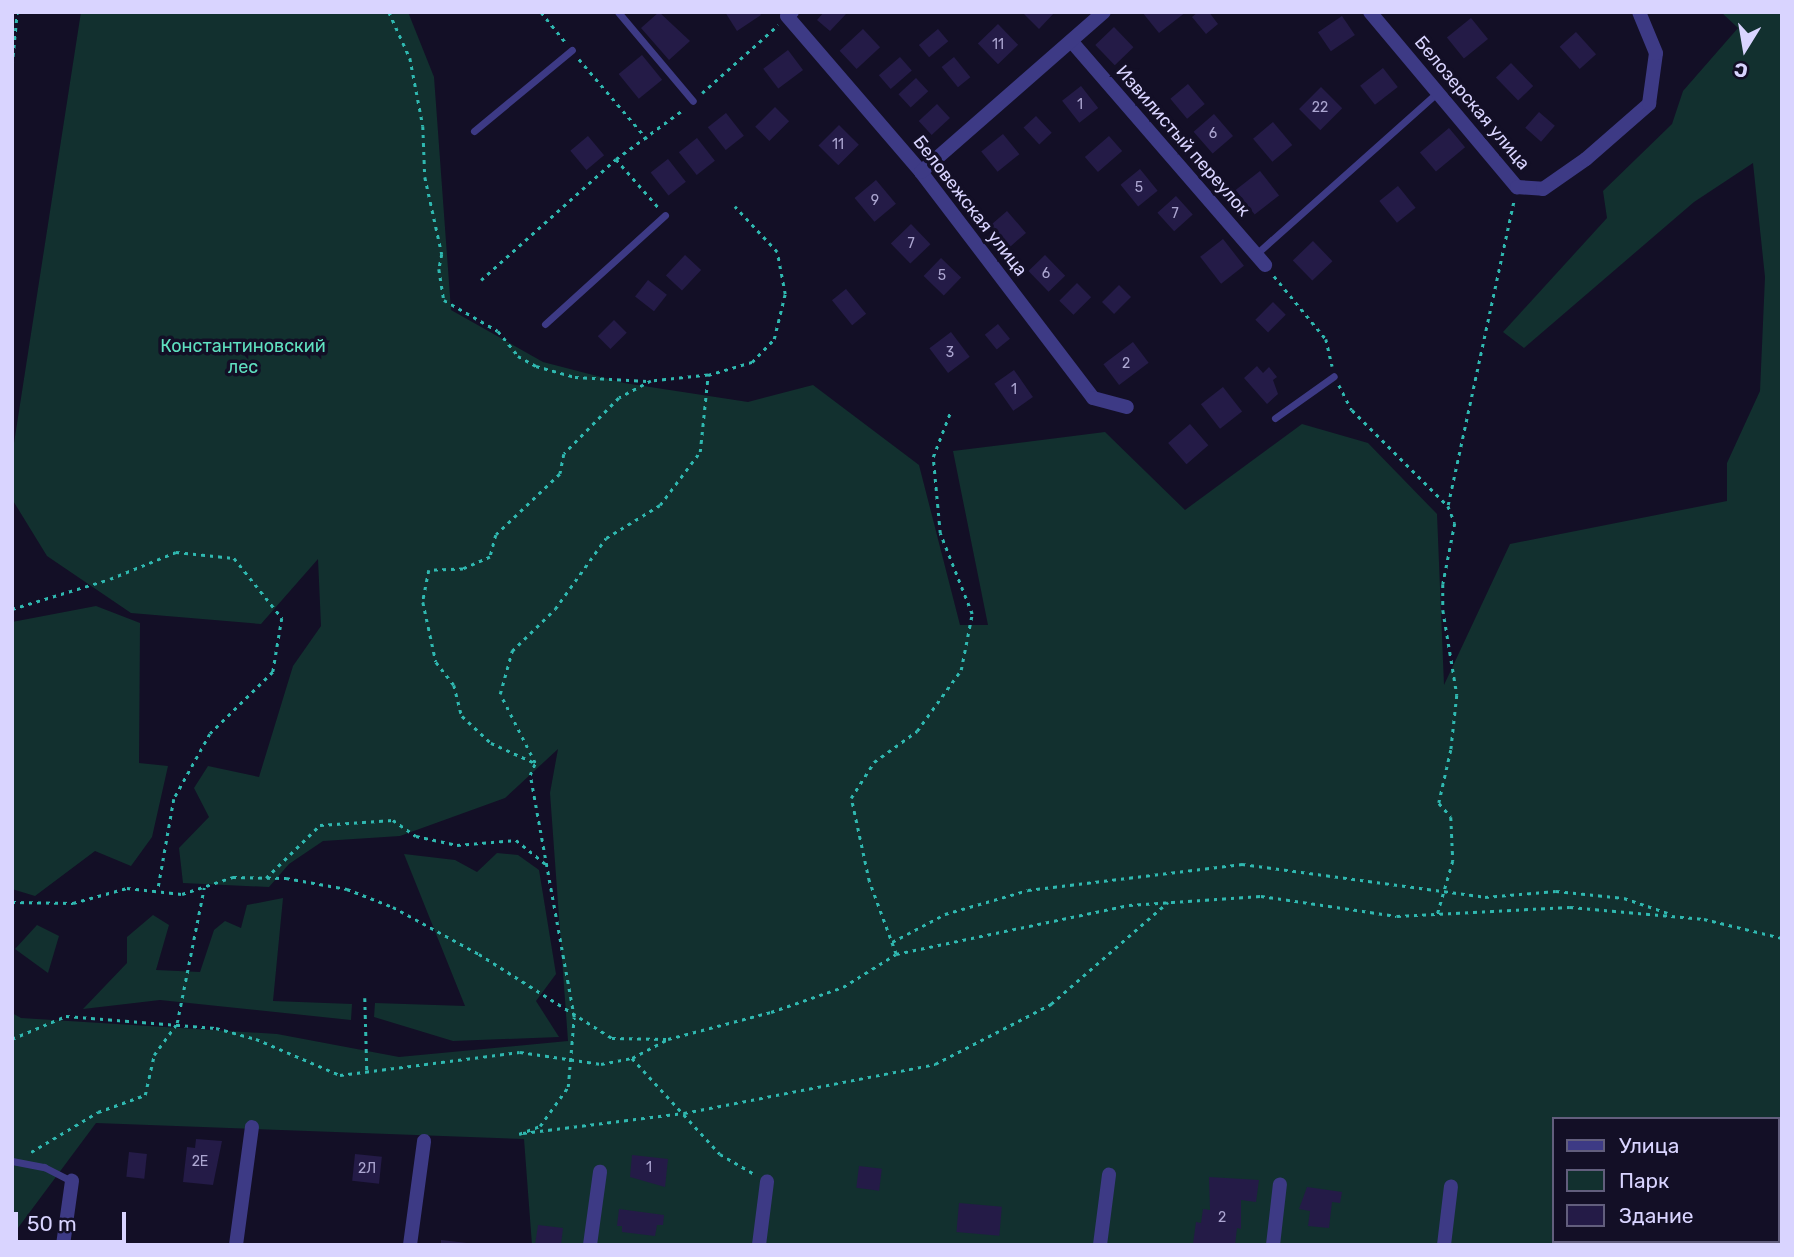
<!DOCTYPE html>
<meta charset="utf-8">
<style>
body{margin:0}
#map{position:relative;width:1794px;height:1257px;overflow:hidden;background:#130f26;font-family:Rubik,sans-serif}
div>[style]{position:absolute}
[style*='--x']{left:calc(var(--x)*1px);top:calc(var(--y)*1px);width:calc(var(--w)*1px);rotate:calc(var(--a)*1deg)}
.green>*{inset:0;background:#12302f}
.building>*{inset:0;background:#241b47;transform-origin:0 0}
.path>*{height:2.5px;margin-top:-1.25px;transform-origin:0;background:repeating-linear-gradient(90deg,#2fb8b0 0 3.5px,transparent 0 8.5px)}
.lane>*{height:7px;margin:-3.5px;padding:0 3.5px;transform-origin:3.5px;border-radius:3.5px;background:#3d3a85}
.street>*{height:14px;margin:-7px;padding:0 7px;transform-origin:7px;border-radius:7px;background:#3d3a85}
span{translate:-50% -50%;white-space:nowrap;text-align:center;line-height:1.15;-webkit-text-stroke:7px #130f26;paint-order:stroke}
.number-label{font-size:14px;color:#aca6d1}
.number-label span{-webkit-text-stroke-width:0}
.street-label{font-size:18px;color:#d9d4ff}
.park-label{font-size:18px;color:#5fe0c0}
.frame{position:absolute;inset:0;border:14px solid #d9d4ff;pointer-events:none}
.legend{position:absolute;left:1552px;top:1117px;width:228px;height:126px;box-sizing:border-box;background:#130f26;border:2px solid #625e7d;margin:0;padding:9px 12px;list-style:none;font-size:21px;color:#d9d4ff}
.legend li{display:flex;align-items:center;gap:14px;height:35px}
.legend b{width:35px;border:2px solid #625e7d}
.north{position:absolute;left:1710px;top:14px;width:70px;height:70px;-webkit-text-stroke:5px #130f26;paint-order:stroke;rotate:191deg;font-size:19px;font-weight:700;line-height:28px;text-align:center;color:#d9d4ff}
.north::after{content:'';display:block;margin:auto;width:24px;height:32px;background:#d9d4ff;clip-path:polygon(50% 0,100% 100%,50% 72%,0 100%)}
.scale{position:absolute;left:14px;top:1212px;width:112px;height:32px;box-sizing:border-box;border:4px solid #d9d4ff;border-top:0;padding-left:9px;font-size:21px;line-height:24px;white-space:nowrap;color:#d9d4ff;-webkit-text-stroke:5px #130f26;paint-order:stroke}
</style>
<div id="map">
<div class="green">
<div style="clip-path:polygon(evenodd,81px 12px,408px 12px,434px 77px,451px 310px,543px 362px,624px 383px,748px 402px,813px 385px,919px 465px,960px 625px,988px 625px,953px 451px,1105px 432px,1185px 510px,1302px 424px,1368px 443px,1437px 514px,1444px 685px,1510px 544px,1727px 501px,1727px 463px,1760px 391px,1765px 277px,1753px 163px,1694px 202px,1524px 348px,1503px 332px,1607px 218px,1603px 191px,1672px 124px,1683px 91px,1738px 28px,1721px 12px,1782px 12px,1782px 1245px,532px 1245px,524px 1139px,96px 1123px,12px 1236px,12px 1013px,21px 1018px,277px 1034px,399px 1057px,568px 1041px,550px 793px,558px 749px,505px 798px,400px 836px,323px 841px,289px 864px,269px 887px,183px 883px,179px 848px,209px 817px,194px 788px,208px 766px,259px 777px,293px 666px,321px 626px,318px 559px,261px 624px,131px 613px,47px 556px,12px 499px,12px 456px,81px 12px,1554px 1119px,1778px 1119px,1778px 1241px,1554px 1241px,1554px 1119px)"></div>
<div style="clip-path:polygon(96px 606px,140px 623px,139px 763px,168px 766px,152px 837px,131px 866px,95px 851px,35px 896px,12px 889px,12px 622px)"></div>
<div style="clip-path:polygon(497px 853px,518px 855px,539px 870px,556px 974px,536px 1001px,559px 1037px,453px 1041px,374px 1017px,375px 1003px,465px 1006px,404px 854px,455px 860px,477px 872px)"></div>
<div style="clip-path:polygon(283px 898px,273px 1001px,352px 1004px,351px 1020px,160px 1000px,83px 1009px,127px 963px,127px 937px,153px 915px,169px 925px,156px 970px,200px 972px,214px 930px,225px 921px,241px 928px,247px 905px)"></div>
<div style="clip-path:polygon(37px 925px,59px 936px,48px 973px,15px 949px)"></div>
</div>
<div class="building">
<div style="clip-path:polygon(659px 12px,690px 41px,669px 60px,641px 28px)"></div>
<div style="clip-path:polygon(725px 12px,759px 12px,761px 15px,737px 31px)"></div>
<div style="clip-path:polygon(824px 12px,844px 12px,846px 14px,830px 31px,817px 20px)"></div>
<div style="clip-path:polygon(1022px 12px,1055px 12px,1039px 29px)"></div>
<div style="clip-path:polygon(1142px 12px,1186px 12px,1159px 33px)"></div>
<div style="clip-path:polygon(1198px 12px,1209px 12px,1218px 24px,1206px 34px,1192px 17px)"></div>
<div style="left:1342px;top:16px;width:23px;height:29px;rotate:56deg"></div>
<div style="left:1471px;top:18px;width:27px;height:31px;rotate:51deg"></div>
<div style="left:998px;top:24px;width:29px;height:28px;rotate:46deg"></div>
<div style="left:1114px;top:27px;width:28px;height:26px;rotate:46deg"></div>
<div style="left:863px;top:29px;width:25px;height:32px;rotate:47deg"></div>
<div style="left:938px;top:29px;width:16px;height:25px;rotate:50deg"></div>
<div style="left:1576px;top:32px;width:30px;height:22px;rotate:48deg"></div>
<div style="left:788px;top:50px;width:25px;height:31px;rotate:53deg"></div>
<div style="left:642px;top:55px;width:32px;height:30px;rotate:51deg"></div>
<div style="left:900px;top:57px;width:18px;height:28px;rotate:49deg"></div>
<div style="left:954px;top:57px;width:26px;height:16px;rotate:51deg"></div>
<div style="left:1511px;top:63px;width:32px;height:21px;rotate:46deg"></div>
<div style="left:1383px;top:68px;width:24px;height:29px;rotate:52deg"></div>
<div style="left:916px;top:78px;width:18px;height:24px;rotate:47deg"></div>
<div style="left:1188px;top:84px;width:26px;height:23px;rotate:50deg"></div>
<div style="left:1081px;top:86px;width:28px;height:24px;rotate:52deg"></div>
<div style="left:1321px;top:87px;width:30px;height:31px;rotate:45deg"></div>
<div style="left:937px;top:104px;width:19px;height:25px;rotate:47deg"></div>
<div style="left:775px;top:107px;width:20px;height:28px;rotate:45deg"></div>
<div style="left:1539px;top:112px;width:21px;height:21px;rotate:41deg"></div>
<div style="left:726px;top:113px;width:29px;height:23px;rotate:52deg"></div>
<div style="left:1214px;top:114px;width:29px;height:27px;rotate:49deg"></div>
<div style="left:1036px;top:116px;width:23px;height:17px;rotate:47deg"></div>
<div style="left:1273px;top:122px;width:30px;height:26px;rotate:50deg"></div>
<div style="left:839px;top:125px;width:28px;height:29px;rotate:45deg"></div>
<div style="left:1449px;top:128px;width:25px;height:38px;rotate:50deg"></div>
<div style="left:1003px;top:134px;width:26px;height:28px;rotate:51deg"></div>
<div style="left:588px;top:136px;width:25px;height:23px;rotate:50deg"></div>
<div style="left:1109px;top:136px;width:20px;height:32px;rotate:49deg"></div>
<div style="left:697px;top:138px;width:29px;height:23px;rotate:52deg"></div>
<div style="left:668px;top:159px;width:29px;height:22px;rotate:52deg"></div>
<div style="left:1140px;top:169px;width:28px;height:25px;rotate:51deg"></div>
<div style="left:1260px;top:171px;width:31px;height:31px;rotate:52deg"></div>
<div style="left:876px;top:180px;width:31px;height:28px;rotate:50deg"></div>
<div style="left:1398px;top:186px;width:28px;height:24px;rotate:51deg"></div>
<div style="left:1176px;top:196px;width:25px;height:25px;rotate:48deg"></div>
<div style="left:1007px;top:211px;width:29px;height:24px;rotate:49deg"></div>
<div style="left:911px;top:224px;width:28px;height:28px;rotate:46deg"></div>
<div style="left:1223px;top:239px;width:34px;height:29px;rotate:52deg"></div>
<div style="left:1313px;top:241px;width:28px;height:28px;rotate:46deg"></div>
<div style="left:685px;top:255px;width:22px;height:28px;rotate:43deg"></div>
<div style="left:1045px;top:255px;width:29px;height:23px;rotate:46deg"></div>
<div style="left:941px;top:258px;width:28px;height:25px;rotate:44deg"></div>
<div style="left:648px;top:280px;width:24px;height:21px;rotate:38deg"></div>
<div style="left:1077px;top:283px;width:20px;height:25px;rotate:45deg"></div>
<div style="left:1119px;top:285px;width:17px;height:24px;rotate:45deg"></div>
<div style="left:846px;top:289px;width:32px;height:18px;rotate:51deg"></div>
<div style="left:1273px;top:302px;width:18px;height:25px;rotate:45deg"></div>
<div style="left:614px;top:320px;width:18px;height:23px;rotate:45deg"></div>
<div style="left:998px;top:324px;width:19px;height:17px;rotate:51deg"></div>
<div style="left:951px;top:332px;width:31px;height:27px;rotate:53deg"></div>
<div style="left:1133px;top:342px;width:26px;height:37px;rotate:53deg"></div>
<div style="clip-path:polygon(1257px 366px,1263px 373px,1269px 367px,1277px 377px,1273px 380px,1278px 394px,1267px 404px,1244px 378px)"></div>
<div style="left:1014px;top:370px;width:33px;height:24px;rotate:55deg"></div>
<div style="left:1223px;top:387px;width:31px;height:28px;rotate:52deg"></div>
<div style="left:1190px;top:424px;width:28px;height:29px;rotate:49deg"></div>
<div style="clip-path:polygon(196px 1139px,222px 1141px,213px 1185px,183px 1182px,187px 1147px,195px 1148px)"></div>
<div style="left:129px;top:1152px;width:18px;height:25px;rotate:6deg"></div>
<div style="left:355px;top:1154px;width:27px;height:27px;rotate:6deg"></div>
<div style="clip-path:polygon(632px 1155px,668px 1159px,665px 1187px,630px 1177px)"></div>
<div style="left:859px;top:1166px;width:23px;height:22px;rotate:7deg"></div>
<div style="clip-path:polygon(1209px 1177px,1259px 1180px,1256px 1202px,1241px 1200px,1241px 1229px,1237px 1228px,1235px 1245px,1193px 1244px,1196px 1222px,1201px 1223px,1203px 1209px,1210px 1210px)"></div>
<div style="clip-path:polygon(1307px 1187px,1342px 1192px,1340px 1203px,1332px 1202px,1329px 1228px,1308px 1226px,1310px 1211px,1299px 1209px)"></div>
<div style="left:959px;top:1203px;width:43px;height:29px;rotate:5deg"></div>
<div style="clip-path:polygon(619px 1209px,664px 1215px,663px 1225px,657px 1225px,655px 1236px,622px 1232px,622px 1226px,617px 1226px)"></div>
<div style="clip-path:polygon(538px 1225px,563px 1228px,561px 1245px,535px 1245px)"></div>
<div style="clip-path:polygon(441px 1240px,467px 1243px,467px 1245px,441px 1245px)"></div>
</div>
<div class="path">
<div style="--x:389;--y:12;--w:51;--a:65.5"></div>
<div style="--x:410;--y:58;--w:69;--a:79.2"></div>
<div style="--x:423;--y:126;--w:51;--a:87.8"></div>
<div style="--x:425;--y:177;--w:79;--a:77.6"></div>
<div style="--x:442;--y:254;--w:15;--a:101"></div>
<div style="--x:439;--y:269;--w:31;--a:81"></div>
<div style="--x:444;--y:300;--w:62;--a:29.9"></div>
<div style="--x:498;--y:331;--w:32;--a:51"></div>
<div style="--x:518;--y:356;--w:21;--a:29"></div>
<div style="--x:536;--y:366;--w:41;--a:15.8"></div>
<div style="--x:575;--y:377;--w:72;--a:3.2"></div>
<div style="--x:541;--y:12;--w:40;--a:51"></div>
<div style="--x:579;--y:59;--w:105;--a:49.6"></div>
<div style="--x:12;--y:65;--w:53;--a:-84.6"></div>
<div style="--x:702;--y:93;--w:102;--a:-41.8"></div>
<div style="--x:616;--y:159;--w:64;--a:48.8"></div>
<div style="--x:1274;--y:276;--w:82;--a:50.5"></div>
<div style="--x:1326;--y:339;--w:28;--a:77"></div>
<div style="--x:481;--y:280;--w:181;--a:-41.9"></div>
<div style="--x:616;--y:159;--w:84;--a:-36.3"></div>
<div style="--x:708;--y:375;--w:46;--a:-16.5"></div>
<div style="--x:752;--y:362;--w:32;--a:-46"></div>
<div style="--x:774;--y:339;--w:46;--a:-76.3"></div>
<div style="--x:785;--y:294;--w:43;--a:-100.8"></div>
<div style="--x:777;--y:252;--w:62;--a:-133"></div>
<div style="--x:1339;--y:385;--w:28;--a:63"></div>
<div style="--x:1352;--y:410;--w:136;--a:45"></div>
<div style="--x:1448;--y:506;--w:18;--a:68"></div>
<div style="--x:1455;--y:523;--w:62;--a:101.1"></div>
<div style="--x:1443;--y:584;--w:26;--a:90"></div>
<div style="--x:1443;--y:610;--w:86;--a:80.6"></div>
<div style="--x:1457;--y:695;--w:55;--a:96.2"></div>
<div style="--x:1451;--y:750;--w:54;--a:102.8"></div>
<div style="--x:1439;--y:803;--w:18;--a:49"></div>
<div style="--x:1451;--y:817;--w:44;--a:87.4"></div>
<div style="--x:1453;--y:861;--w:57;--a:106.2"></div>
<div style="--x:1448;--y:505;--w:311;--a:-77.8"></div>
<div style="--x:12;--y:609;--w:102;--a:-17"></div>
<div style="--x:110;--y:579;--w:71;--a:-22.2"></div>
<div style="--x:176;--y:552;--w:58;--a:5.9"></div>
<div style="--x:234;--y:558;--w:77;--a:51.3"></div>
<div style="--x:282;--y:618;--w:55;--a:99.5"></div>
<div style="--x:273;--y:672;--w:88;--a:135.5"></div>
<div style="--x:210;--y:734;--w:74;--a:119"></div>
<div style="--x:174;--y:799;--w:92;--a:100"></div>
<div style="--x:266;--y:878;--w:76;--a:-44.5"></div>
<div style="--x:320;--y:825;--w:73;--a:-3.9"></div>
<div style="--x:393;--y:820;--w:28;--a:35"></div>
<div style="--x:416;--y:836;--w:42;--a:12.4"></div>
<div style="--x:457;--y:845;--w:59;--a:-4.8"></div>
<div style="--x:516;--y:840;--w:40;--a:39"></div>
<div style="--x:12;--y:902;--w:61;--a:0.9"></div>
<div style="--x:73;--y:903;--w:56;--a:-15.5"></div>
<div style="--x:127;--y:888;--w:55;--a:6.2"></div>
<div style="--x:182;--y:894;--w:54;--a:-18.4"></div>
<div style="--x:233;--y:877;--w:53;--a:1.1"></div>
<div style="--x:286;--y:878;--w:62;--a:10.2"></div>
<div style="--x:347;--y:889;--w:49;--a:21.4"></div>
<div style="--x:393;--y:907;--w:98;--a:28.7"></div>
<div style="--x:479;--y:954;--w:157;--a:32.3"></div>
<div style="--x:612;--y:1038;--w:54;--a:1.1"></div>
<div style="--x:892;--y:942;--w:60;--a:-27.8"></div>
<div style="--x:945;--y:914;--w:86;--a:-16.1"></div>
<div style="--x:1028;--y:890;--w:216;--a:-6.9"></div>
<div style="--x:1242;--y:864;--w:245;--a:7.7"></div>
<div style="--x:1485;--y:897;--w:71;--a:-4.8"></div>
<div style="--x:1556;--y:891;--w:68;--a:5.9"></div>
<div style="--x:1624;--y:898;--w:46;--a:18.8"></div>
<div style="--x:896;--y:954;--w:78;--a:-110.3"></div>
<div style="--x:869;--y:881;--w:85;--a:-102.2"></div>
<div style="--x:851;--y:798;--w:43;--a:-57.4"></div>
<div style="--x:874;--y:762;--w:53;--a:-35.8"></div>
<div style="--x:917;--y:731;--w:75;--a:-54.2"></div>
<div style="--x:961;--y:670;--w:57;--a:-78.9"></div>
<div style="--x:972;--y:614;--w:87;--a:-111.6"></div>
<div style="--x:940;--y:533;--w:76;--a:-95.3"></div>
<div style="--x:933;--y:457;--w:47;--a:-68.9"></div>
<div style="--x:365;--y:998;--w:73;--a:88.4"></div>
<div style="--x:12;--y:1039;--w:59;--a:-23.1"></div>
<div style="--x:66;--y:1016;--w:150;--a:4.6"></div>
<div style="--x:216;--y:1028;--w:41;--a:15.4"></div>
<div style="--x:256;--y:1039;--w:91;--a:23.2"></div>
<div style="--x:340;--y:1075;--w:181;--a:-7.3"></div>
<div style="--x:520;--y:1052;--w:82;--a:8.4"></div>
<div style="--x:601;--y:1064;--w:32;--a:-11"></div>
<div style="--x:632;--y:1058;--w:41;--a:-27.8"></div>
<div style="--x:668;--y:1039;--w:106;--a:-14.7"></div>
<div style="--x:771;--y:1012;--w:76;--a:-19.1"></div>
<div style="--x:843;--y:987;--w:62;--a:-31.9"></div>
<div style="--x:896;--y:954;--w:238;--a:-11.9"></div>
<div style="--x:1129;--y:905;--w:132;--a:-3.9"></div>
<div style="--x:1261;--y:896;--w:137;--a:8.4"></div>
<div style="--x:1397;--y:916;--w:173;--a:-3"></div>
<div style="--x:1570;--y:907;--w:135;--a:5.1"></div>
<div style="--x:1704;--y:919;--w:80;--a:13.7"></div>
<div style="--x:632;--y:1058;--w:130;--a:47.5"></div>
<div style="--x:720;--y:1154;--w:42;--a:30.3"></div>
<div style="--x:523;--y:1133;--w:162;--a:-7.1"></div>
<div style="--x:684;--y:1113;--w:256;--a:-11"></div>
<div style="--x:935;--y:1064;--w:131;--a:-27.3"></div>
<div style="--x:1051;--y:1004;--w:155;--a:-41.1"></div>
<div style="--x:519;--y:1134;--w:22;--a:-21"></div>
<div style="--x:540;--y:1126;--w:48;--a:-54.3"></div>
<div style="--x:568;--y:1087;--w:70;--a:-85.1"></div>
<div style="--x:574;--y:1017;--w:246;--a:-100.3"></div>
<div style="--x:530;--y:775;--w:13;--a:-67"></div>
<div style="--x:535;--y:763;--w:77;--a:-116.9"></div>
<div style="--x:500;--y:694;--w:45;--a:-74.4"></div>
<div style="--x:512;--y:651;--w:60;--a:-44.3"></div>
<div style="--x:555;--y:609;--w:87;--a:-54.3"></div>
<div style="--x:606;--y:538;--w:63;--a:-31.4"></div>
<div style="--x:660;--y:505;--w:66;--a:-53"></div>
<div style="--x:700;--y:452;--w:77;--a:-84.1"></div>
<div style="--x:708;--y:375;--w:57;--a:174"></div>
<div style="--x:651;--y:381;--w:36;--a:152"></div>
<div style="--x:619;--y:398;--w:78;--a:134.5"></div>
<div style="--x:564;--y:454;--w:20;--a:101"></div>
<div style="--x:560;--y:474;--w:88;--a:136.4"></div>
<div style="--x:496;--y:535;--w:23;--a:105"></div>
<div style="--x:490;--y:557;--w:30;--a:156"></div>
<div style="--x:463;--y:569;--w:34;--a:178"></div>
<div style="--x:429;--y:570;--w:33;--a:101"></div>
<div style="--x:423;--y:602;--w:61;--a:77.8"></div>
<div style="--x:436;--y:662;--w:29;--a:52"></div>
<div style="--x:454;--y:685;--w:32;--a:76"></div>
<div style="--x:462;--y:716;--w:40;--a:43"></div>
<div style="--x:491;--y:743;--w:48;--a:24.4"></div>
<div style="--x:31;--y:1152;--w:78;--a:-30.8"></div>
<div style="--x:98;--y:1112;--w:50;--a:-19.9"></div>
<div style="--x:145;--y:1095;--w:41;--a:-77.3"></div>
<div style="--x:154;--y:1055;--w:39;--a:-54"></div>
<div style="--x:177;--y:1023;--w:138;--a:-78.7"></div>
</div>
<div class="lane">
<div style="--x:618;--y:12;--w:116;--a:49.9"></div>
<div style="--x:474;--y:131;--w:127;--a:-39.6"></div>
<div style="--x:1255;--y:255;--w:244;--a:-41.7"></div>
<div style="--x:545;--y:324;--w:162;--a:-42.2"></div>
<div style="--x:1275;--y:418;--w:72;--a:-35.4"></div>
<div style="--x:12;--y:1161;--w:33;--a:11"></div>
<div style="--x:44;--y:1167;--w:31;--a:27"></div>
</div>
<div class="street">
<div style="--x:792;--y:12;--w:6;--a:141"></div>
<div style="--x:787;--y:16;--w:206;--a:49.3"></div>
<div style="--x:921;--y:172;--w:284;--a:52.7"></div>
<div style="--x:1093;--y:398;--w:35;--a:15"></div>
<div style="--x:1370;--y:12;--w:229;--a:50"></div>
<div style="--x:1517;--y:187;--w:26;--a:4"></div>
<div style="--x:1543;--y:189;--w:52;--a:-34.9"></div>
<div style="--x:1586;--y:159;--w:84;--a:-41.1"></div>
<div style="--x:1649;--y:104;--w:51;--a:-82.2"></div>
<div style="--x:1656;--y:53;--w:44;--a:-112.5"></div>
<div style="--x:1072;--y:42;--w:295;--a:49.1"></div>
<div style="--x:921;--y:172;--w:243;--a:-41.2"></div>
<div style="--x:63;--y:1245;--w:65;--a:-82"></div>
<div style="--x:236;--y:1245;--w:119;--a:-82.3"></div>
<div style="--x:410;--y:1245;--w:105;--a:-82.3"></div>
<div style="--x:590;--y:1245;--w:74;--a:-82.2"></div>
<div style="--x:759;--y:1245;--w:64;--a:-82.8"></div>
<div style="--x:1100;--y:1245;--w:71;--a:-82.7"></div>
<div style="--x:1273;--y:1245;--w:61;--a:-83.5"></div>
<div style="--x:1444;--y:1245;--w:59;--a:-83.2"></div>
</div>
<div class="number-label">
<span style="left:998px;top:45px">11</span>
<span style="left:1080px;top:105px">1</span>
<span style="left:1320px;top:108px">22</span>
<span style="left:1213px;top:134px">6</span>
<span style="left:838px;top:145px">11</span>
<span style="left:1139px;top:188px">5</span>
<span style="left:875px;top:201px">9</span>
<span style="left:1175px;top:214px">7</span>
<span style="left:911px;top:244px">7</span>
<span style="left:1046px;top:274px">6</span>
<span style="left:942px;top:276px">5</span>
<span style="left:950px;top:353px">3</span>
<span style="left:1126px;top:364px">2</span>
<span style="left:1014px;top:390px">1</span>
<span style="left:200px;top:1162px">2Е</span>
<span style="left:649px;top:1168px">1</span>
<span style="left:367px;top:1169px">2Л</span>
<span style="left:1222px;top:1218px">2</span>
</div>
<div class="street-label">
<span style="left:1472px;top:103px;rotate:50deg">Белозерская улица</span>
<span style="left:1183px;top:141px;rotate:49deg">Извилистый переулок</span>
<span style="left:970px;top:206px;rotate:52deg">Беловежская улица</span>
</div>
<div class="park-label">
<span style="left:243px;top:357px">Константиновский<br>лес</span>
</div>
<div class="frame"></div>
<ul class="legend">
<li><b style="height:9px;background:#3d3a85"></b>Улица</li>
<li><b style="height:19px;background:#12302f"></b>Парк</li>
<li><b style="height:19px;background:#241b47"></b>Здание</li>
</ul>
<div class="north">С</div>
<div class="scale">50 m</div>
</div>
